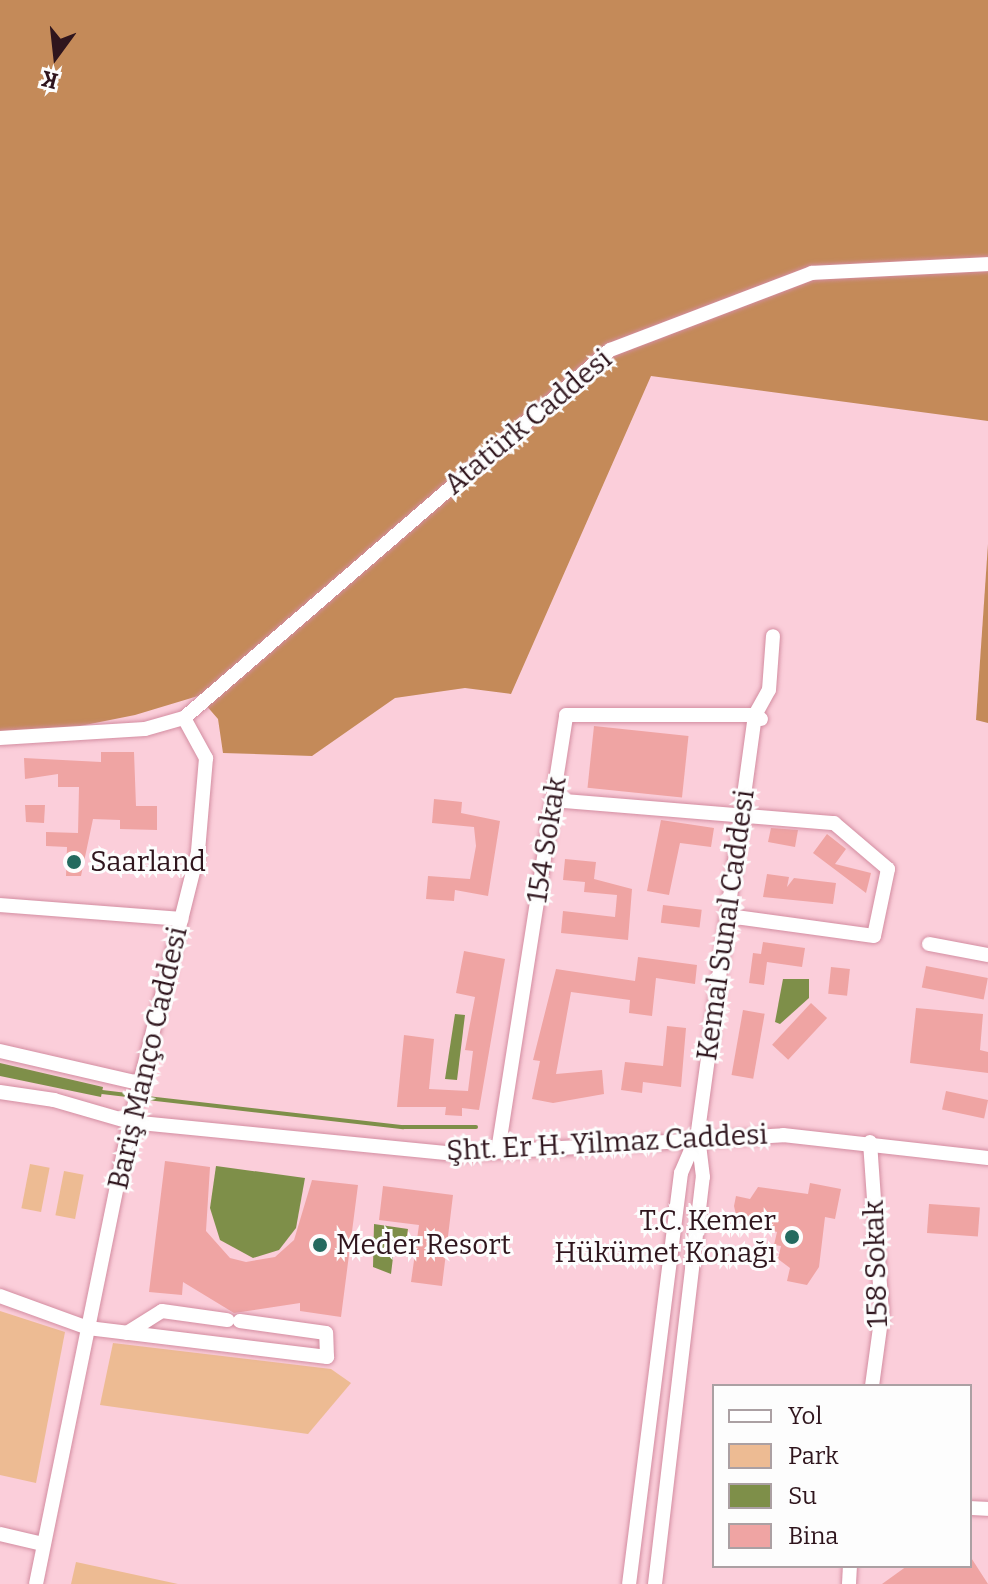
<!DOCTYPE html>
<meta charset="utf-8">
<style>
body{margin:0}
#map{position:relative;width:988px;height:1584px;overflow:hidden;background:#fbceda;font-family:Bitter,serif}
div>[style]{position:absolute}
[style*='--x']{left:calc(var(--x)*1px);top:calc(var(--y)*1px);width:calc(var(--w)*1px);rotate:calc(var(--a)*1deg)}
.green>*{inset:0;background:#edbb93;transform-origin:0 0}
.forest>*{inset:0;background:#c48a59}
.water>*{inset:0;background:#7e8f49}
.stream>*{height:4px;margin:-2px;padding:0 2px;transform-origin:2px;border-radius:2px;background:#7e8f49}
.building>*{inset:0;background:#efa4a3;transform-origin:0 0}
.roads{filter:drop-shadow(0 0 2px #d38da1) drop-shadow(0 0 2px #d38da1)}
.minor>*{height:14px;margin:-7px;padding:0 7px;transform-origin:7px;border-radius:7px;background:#fff}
.dots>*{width:22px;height:22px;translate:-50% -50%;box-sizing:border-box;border:4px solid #fdfdfd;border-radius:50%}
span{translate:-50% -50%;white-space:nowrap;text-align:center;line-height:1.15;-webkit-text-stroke:6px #fdfdfd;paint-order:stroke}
.street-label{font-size:28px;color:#2f151d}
.poi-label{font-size:28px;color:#2f151d}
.left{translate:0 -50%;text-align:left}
.right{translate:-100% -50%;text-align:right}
.legend{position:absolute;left:712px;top:1384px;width:260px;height:184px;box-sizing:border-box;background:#fdfdfd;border:2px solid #aba0a3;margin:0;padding:10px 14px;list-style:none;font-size:24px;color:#2f151d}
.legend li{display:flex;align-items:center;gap:16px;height:40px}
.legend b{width:40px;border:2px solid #aba0a3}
.north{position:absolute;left:16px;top:16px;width:80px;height:80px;-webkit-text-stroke:6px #fdfdfd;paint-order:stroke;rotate:195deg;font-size:22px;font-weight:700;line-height:32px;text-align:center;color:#2f151d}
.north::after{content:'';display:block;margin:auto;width:28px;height:36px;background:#2f151d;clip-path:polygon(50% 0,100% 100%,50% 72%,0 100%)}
</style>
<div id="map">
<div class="green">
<div style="left:30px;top:1164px;width:20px;height:45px;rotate:11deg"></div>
<div style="left:64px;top:1171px;width:20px;height:45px;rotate:11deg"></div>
<div style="clip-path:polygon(0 1311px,65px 1332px,36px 1483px,0 1475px)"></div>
<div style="clip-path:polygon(113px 1343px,331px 1369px,351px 1383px,308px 1434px,100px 1405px)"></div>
<div style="clip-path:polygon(76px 1562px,178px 1584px,71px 1584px)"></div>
</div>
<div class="forest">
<div style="clip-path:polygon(0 0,988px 0,988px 421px,651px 376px,511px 694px,465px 688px,395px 698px,312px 756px,223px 753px,218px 719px,198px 696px,135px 715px,0 742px)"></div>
<div style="clip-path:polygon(988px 544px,988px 723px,976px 720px)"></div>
</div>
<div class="water">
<div style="clip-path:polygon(783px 979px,809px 979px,809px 998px,780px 1024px,775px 1022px)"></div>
<div style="clip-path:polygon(455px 1014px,465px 1015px,457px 1080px,445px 1079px)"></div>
<div style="clip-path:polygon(0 1063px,103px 1087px,101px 1097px,0 1076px)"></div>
<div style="clip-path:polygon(216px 1166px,305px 1178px,296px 1228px,279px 1250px,253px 1258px,220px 1240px,210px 1208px)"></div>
<div style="clip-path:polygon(374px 1224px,408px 1229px,406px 1242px,395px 1241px,391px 1274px,373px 1267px)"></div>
</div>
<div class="stream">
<div style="--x:102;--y:1092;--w:23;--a:7"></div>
<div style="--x:147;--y:1098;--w:258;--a:6.5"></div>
<div style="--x:403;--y:1127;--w:73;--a:0"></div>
</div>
<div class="building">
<div style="left:594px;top:726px;width:95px;height:62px;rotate:6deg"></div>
<div style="clip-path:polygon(101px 752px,134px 752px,136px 806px,157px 806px,157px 830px,120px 829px,120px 820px,93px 819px,81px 876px,66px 876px,67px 847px,46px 846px,46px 832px,78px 833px,79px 787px,58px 787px,58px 774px,25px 779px,24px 758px,101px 762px)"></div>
<div style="clip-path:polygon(434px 799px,462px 802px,461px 813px,500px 821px,488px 896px,455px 890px,454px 901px,426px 899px,428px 876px,470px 879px,476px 846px,474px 827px,432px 823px)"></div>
<div style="clip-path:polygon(25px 805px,45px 805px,44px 823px,26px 822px)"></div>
<div style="clip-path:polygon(661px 820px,714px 828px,711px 847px,680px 843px,669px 895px,647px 891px)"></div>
<div style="clip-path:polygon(771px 828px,798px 830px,795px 847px,768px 842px)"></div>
<div style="clip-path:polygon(827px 834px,846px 849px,835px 864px,871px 873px,866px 893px,813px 853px)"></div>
<div style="clip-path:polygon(565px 859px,596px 862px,594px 879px,632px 889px,628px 940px,561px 933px,563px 911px,615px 917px,617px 895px,584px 892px,585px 882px,563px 880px)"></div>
<div style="clip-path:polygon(767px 874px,789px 877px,787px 887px,794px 878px,836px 883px,833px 904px,763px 897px)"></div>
<div style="left:663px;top:905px;width:39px;height:18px;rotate:7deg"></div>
<div style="clip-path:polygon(763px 942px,805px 948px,802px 967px,767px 962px,764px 985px,749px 983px,753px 953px,761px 954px)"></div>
<div style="clip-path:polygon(464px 951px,505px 959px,479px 1110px,462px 1108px,462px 1116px,445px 1115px,446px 1107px,397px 1107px,404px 1035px,434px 1039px,429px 1089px,468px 1091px,473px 1051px,465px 1050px,475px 997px,456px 993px)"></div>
<div style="clip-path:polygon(638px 957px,697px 965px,695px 984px,656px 978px,652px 1016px,629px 1013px,630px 1000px,571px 992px,556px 1074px,602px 1070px,604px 1094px,553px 1103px,532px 1099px,540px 1061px,533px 1060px,556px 969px,635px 981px)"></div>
<div style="left:926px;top:966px;width:63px;height:22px;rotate:11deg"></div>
<div style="left:831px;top:967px;width:19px;height:27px;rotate:6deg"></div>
<div style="left:811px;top:1003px;width:22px;height:57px;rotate:43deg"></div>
<div style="clip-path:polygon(916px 1008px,983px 1014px,980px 1050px,988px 1052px,988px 1073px,910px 1063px)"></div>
<div style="left:743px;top:1010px;width:22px;height:66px;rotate:10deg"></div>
<div style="clip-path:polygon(667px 1026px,686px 1028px,681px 1087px,643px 1082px,642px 1093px,621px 1090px,625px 1062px,663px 1066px)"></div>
<div style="left:946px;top:1091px;width:43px;height:19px;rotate:12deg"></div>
<div style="clip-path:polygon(165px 1161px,210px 1167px,206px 1231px,230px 1258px,246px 1262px,275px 1257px,294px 1240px,312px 1180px,358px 1185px,341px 1317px,300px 1311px,300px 1303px,234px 1313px,183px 1282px,182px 1295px,149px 1292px)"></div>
<div style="clip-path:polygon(810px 1183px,841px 1189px,835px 1219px,825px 1217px,819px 1267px,807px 1285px,787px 1281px,790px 1268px,778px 1259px,781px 1246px,774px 1245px,777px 1232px,750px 1224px,752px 1218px,736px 1215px,734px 1206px,736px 1196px,750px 1199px,758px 1187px,808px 1194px)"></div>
<div style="clip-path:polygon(383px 1186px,453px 1195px,442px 1286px,411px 1282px,419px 1225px,379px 1220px)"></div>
<div style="left:929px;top:1204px;width:51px;height:29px;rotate:4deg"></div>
<div style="clip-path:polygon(970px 1556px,988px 1584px,882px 1584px,907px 1566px,970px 1566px)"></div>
</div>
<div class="roads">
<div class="minor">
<div style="--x:184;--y:718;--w:563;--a:-40.82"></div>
<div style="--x:610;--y:350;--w:216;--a:-20.9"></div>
<div style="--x:812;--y:273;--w:176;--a:-2.9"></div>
<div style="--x:761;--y:719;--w:7;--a:-146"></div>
<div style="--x:755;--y:715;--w:29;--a:-61"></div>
<div style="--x:769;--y:690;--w:54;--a:-85.8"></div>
<div style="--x:0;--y:738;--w:145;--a:-3.6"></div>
<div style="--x:145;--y:729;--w:41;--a:-15.8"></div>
<div style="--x:184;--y:718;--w:46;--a:61.2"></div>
<div style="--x:206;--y:758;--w:94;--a:94.9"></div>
<div style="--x:198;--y:852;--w:278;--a:104.1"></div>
<div style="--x:130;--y:1122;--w:471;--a:101.5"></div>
<div style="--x:553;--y:800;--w:282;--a:4.7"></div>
<div style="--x:834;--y:823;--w:71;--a:40.4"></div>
<div style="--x:888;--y:869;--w:68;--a:101.8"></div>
<div style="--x:874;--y:936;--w:147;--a:-172.2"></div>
<div style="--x:0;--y:905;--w:182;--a:4.4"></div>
<div style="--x:929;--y:944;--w:60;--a:10.6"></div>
<div style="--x:0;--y:1051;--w:143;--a:13"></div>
<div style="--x:0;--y:1092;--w:55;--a:8.4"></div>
<div style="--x:54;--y:1100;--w:79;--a:16.1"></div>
<div style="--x:130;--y:1122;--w:330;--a:5.6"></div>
<div style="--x:458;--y:1154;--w:326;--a:-3.3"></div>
<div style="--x:783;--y:1135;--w:206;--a:6.4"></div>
<div style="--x:870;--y:1142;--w:171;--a:86"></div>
<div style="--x:882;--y:1313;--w:74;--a:97.8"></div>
<div style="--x:498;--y:1151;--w:441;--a:-81.1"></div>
<div style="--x:566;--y:715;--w:189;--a:0"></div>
<div style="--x:755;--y:715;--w:425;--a:97.8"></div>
<div style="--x:697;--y:1136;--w:40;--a:113.4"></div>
<div style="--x:681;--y:1173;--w:414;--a:97.2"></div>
<div style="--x:0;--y:1296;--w:94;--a:20"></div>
<div style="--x:88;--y:1328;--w:241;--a:6.9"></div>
<div style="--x:327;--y:1357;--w:24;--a:-92"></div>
<div style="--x:326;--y:1333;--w:87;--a:-172.1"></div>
<div style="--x:127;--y:1333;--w:41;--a:-32.2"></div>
<div style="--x:162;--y:1311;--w:66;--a:7.9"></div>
<div style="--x:970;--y:1508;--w:18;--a:3"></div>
<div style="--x:0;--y:1534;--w:44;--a:13.1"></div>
<div style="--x:655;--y:1584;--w:410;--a:-83.3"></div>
<div style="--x:703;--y:1177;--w:41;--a:-97"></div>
<div style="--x:849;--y:1584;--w:18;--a:-87"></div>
</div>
</div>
<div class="dots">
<div style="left:74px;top:862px;background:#246a5f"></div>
<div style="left:792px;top:1237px;background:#246a5f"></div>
<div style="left:320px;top:1245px;background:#246a5f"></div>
</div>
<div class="street-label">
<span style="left:528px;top:422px;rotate:-40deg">Atatürk Caddesi</span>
<span style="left:547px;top:840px;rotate:-81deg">154 Sokak</span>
<span style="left:726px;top:925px;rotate:-82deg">Kemal Sunal Caddesi</span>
<span style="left:148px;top:1058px;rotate:-77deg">Bariş Manço Caddesi</span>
<span style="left:607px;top:1143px;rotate:-3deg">Şht. Er H. Yilmaz Caddesi</span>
<span style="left:876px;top:1264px;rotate:-92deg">158 Sokak</span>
</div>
<div class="poi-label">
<span class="left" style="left:90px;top:862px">Saarland</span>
<span class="right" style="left:776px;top:1237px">T.C. Kemer<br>Hükümet Konağı</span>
<span class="left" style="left:336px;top:1245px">Meder Resort</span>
</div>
<ul class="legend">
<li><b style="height:10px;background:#fff"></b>Yol</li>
<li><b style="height:22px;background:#edbb93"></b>Park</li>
<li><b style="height:22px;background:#7e8f49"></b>Su</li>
<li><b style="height:22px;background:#efa4a3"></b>Bina</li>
</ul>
<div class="north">K</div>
</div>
